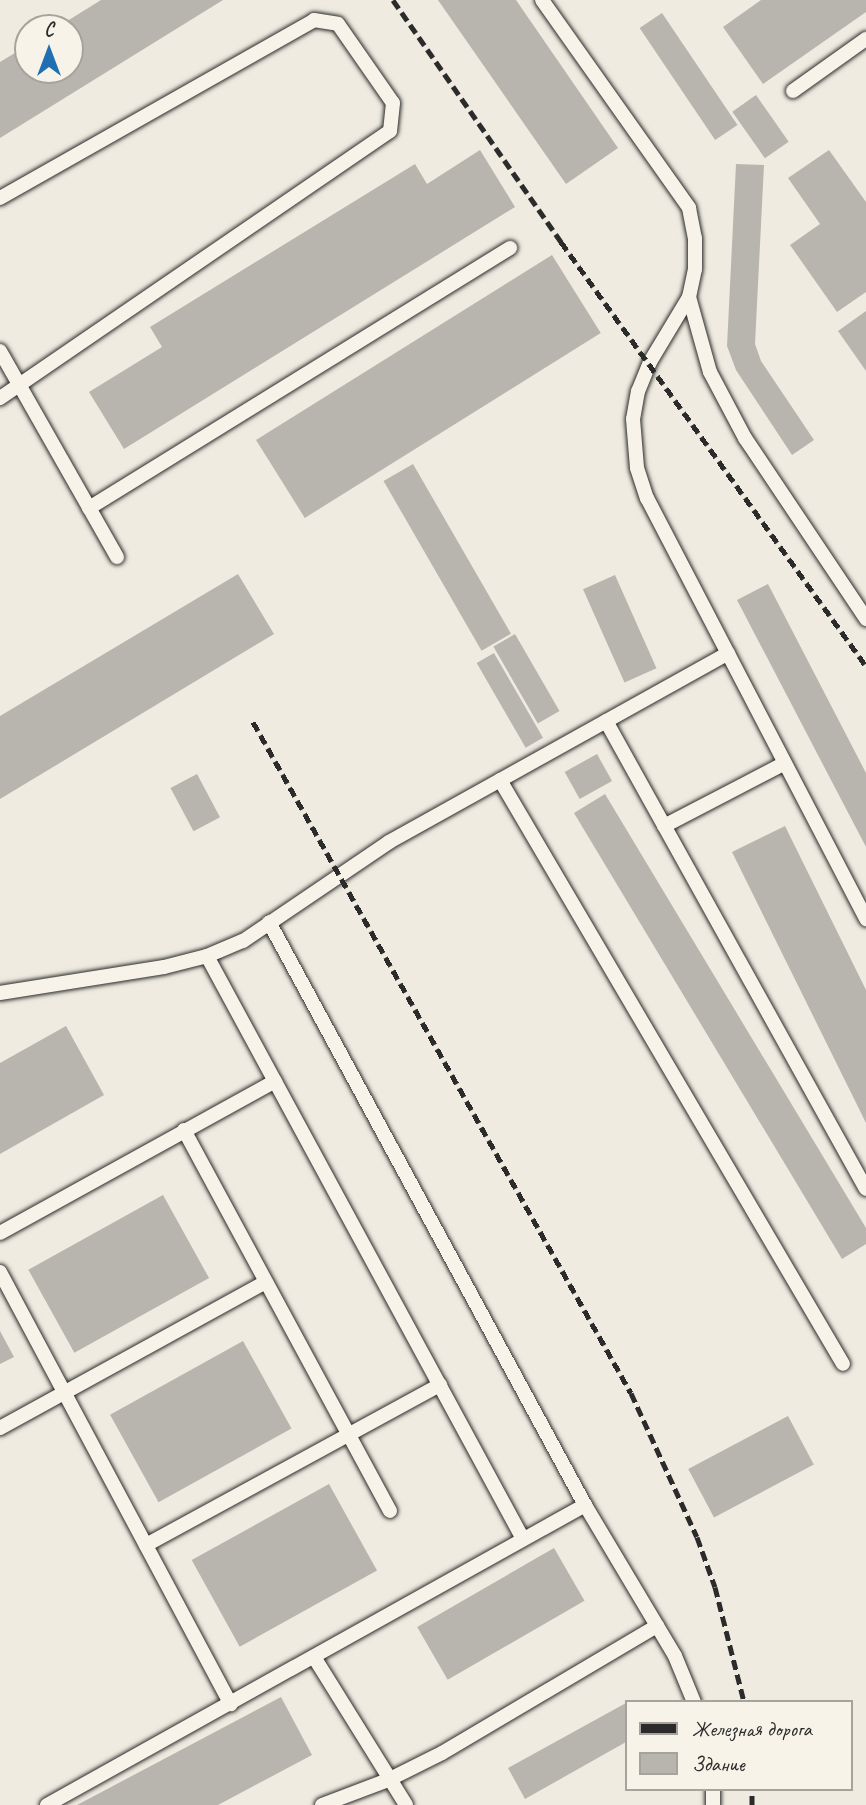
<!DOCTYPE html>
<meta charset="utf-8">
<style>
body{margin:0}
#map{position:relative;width:866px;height:1805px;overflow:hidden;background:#efebe0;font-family:Caveat,sans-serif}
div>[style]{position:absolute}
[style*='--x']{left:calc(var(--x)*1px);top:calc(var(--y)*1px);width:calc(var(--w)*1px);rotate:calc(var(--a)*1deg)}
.building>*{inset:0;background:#b8b5ae;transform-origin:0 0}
.roads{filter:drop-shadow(0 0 2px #2b2b2b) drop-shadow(0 0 2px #2b2b2b)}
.lane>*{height:14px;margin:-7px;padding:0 7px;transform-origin:7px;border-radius:7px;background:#f7f3e8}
.rail>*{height:5px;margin-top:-2.5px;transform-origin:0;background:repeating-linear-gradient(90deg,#2b2b2b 0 10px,transparent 0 15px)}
span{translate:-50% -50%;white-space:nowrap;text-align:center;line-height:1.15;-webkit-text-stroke:5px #f7f3e8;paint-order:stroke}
.legend{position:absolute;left:625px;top:1700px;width:228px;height:91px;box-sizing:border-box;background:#f7f3e8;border:2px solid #a5a39c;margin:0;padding:9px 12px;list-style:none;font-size:21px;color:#2b2b2b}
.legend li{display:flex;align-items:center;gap:14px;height:35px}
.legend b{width:35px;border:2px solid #a5a39c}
.north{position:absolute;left:14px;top:14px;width:70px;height:70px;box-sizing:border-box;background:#f7f3e8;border:2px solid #a5a39c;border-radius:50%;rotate:0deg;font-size:19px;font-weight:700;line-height:28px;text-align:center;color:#2b2b2b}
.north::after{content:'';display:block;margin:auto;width:24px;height:32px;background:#1f6fb2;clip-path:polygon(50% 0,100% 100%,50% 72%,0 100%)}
</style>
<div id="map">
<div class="building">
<div style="clip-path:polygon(101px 0,223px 0,0 138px,0 62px,28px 45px,28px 70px,70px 70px,70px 28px,56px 28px)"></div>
<div style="clip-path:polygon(438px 0,516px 0,618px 148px,566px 184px)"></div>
<div style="clip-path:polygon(761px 0,866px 0,866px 12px,763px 84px,723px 27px)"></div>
<div style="left:662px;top:13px;width:135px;height:27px;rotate:56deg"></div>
<div style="left:756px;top:95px;width:57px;height:29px;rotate:55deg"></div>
<div style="clip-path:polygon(480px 150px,515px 207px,124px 449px,89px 392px,162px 347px,150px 327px,415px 164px,427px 184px)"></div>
<div style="clip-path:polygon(829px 150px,866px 202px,866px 292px,837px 312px,790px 245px,820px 224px,788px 178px)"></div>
<div style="clip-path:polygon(736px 164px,764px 165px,755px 344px,761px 361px,814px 440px,792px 455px,736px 370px,727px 346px)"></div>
<div style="left:552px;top:255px;width:92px;height:349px;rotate:58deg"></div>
<div style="clip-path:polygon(866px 311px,866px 371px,838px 331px)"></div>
<div style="left:413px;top:464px;width:196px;height:34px;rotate:60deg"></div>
<div style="clip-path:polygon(238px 574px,274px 634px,0 799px,0 716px)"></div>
<div style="left:615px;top:575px;width:102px;height:35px;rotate:66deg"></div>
<div style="clip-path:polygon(768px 584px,866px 773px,866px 847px,737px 600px)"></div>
<div style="left:515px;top:634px;width:89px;height:25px;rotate:60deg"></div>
<div style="left:494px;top:653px;width:98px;height:20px;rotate:60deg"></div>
<div style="left:597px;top:754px;width:31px;height:37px;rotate:61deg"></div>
<div style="left:197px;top:774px;width:49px;height:30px;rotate:62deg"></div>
<div style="clip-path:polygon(605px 794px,866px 1228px,866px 1244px,842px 1259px,574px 813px)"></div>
<div style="clip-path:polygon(785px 826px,866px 990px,866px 1123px,732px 852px)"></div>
<div style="clip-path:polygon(66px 1026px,104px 1095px,0 1154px,0 1063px)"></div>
<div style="left:163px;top:1195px;width:95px;height:154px;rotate:61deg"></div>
<div style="clip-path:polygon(0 1331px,14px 1357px,0 1364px)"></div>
<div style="left:243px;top:1341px;width:100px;height:152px;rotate:61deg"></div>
<div style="left:788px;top:1416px;width:55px;height:113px;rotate:62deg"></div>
<div style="left:329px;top:1484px;width:99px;height:157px;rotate:61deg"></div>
<div style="left:554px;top:1548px;width:61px;height:158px;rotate:60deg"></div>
<div style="clip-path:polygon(281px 1697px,312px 1755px,218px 1805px,77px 1805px)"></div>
<div style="clip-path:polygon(626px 1703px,626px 1742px,525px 1799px,508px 1768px)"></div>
</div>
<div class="roads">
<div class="lane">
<div style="--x:542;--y:0;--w:255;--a:54.7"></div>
<div style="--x:689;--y:208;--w:31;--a:79"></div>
<div style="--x:695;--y:238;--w:31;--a:90"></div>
<div style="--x:695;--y:269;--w:29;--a:102"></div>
<div style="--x:689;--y:297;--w:78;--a:74.4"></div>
<div style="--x:710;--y:372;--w:75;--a:62.1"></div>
<div style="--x:745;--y:438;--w:218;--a:56.2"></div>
<div style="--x:793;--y:91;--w:90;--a:-35.5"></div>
<div style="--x:0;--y:198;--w:361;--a:-29.5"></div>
<div style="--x:314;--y:20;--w:24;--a:9"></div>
<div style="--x:338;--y:24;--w:96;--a:55.2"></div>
<div style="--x:393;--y:103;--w:28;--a:96"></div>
<div style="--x:390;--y:131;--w:473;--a:145.6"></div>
<div style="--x:689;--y:297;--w:76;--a:121"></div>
<div style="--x:650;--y:362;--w:31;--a:112"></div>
<div style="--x:638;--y:391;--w:28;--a:100"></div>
<div style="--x:633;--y:419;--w:49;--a:85.3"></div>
<div style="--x:637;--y:468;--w:32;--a:72"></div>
<div style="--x:647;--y:498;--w:475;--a:62.5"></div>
<div style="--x:0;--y:351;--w:237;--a:60.4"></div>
<div style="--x:89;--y:508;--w:495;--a:-31.7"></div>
<div style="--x:606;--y:721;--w:535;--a:60.95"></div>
<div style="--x:500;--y:780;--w:677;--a:59.57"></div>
<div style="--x:664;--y:826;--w:136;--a:-27.5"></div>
<div style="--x:207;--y:956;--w:663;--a:61.54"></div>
<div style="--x:0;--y:993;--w:166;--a:-9"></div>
<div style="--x:164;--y:967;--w:44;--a:-14.3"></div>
<div style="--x:207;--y:956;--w:39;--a:-23"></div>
<div style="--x:243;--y:941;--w:176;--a:-34.1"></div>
<div style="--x:389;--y:842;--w:388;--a:-29.1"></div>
<div style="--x:184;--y:1130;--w:433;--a:61.6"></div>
<div style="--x:0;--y:1233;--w:314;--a:-28.9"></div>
<div style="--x:0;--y:1272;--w:490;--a:61.9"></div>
<div style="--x:0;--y:1428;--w:303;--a:-28.8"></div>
<div style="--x:585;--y:1505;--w:176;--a:59.2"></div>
<div style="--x:675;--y:1656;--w:50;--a:67.6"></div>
<div style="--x:146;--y:1545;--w:335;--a:-28.6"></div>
<div style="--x:314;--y:1657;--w:174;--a:58.1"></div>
<div style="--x:713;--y:1789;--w:16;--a:90"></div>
<div style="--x:47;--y:1805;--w:616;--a:-29.14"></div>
<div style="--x:585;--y:1505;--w:663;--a:-118.46"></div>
<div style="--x:322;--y:1805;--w:71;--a:-20.7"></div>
<div style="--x:388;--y:1780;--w:60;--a:-26.6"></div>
<div style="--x:442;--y:1753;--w:250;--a:-30.6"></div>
</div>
</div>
<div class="rail">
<div style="--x:393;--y:0;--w:295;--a:55.2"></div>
<div style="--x:561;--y:242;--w:522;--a:54.27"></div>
<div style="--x:253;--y:722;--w:770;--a:60.61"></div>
<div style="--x:631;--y:1393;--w:158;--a:65.4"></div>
<div style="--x:697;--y:1537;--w:53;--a:70.2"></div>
<div style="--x:715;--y:1587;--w:119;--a:75.8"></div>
<div style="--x:752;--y:1805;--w:16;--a:-90"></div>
</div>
<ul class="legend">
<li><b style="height:9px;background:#2b2b2b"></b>Железная дорога</li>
<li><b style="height:19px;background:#b8b5ae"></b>Здание</li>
</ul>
<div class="north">С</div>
</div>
